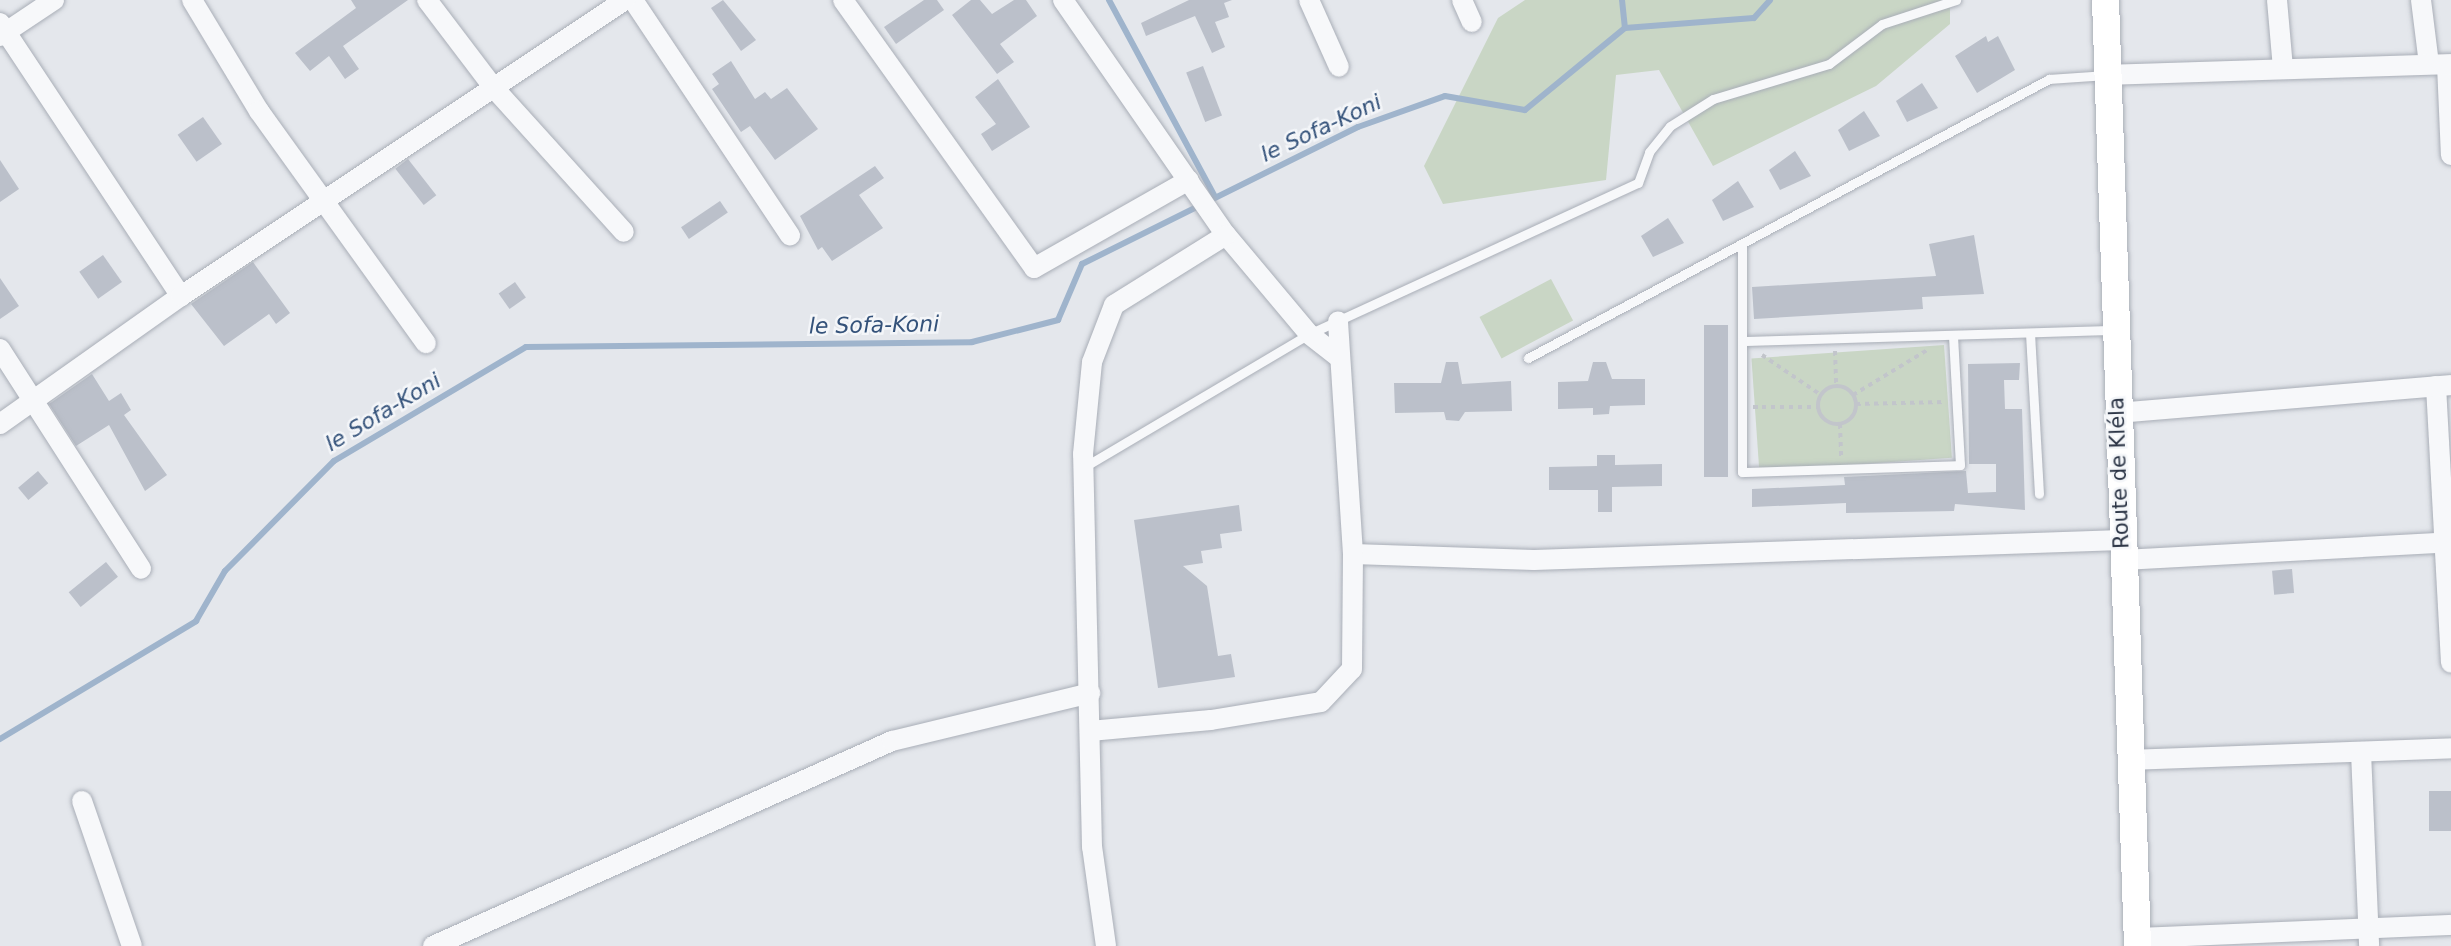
<!DOCTYPE html>
<meta charset="utf-8">
<style>
body{margin:0}
#map{position:relative;width:2451px;height:946px;overflow:hidden;background:#e4e7ec;font-family:"DejaVu Sans",sans-serif}
div>[style]{position:absolute}
[style*='--x']{left:calc(var(--x)*1px);top:calc(var(--y)*1px);width:calc(var(--w)*1px);rotate:calc(var(--a)*1deg)}
.green>*{inset:0;background:#c9d6c5;transform-origin:0 0}
.stream>*{height:6px;margin:-3px;padding:0 3px;transform-origin:3px;border-radius:3px;background:#9fb4cc}
.building>*{inset:0;background:#bbc0ca;transform-origin:0 0}
.path>*{height:4px;margin-top:-2px;transform-origin:0;background:repeating-linear-gradient(90deg,#c2c5cb 0 4.5px,transparent 0 9px)}
.path>.ring{margin:-2px;padding:0;box-sizing:content-box;background:none;border:4px solid #c2c5cb;border-radius:50%}
.roads{filter:drop-shadow(0 0 2px #a9aeb7) drop-shadow(0 0 2px #a9aeb7)}
.service>*{height:9px;margin:-4.5px;padding:0 4.5px;transform-origin:4.5px;border-radius:4.5px;background:#f7f8fa}
.minor>*{height:20px;margin:-10px;padding:0 10px;transform-origin:10px;border-radius:10px;background:#f7f8fa}
.secondary>*{height:27px;margin:-13.5px;padding:0 13.5px;transform-origin:13.5px;border-radius:13.5px;background:#fff}
span{translate:-50% -50%;white-space:nowrap;text-align:center;line-height:1.15;-webkit-text-stroke:5px #f4f6f9;paint-order:stroke}
.street-label{font-size:21px;color:#2b3445}
.water-label{font-size:22px;color:#34527a;font-style:italic}
</style>
<div id="map">
<div class="green">
<div style="clip-path:polygon(1525px 0,1950px 0,1950px 24px,1876px 86px,1713px 166px,1659px 70px,1616px 75px,1606px 180px,1443px 204px,1424px 166px,1498px 18px)"></div>
<div style="left:1551px;top:279px;width:47px;height:81px;rotate:62deg"></div>
<div style="left:1944px;top:345px;width:113px;height:193px;rotate:86deg"></div>
</div>
<div class="stream">
<div style="--x:1109;--y:0;--w:224;--a:61.7"></div>
<div style="--x:1622;--y:0;--w:28;--a:84"></div>
<div style="--x:0;--y:739;--w:229;--a:-31"></div>
<div style="--x:196;--y:621;--w:58;--a:-59.9"></div>
<div style="--x:225;--y:571;--w:155;--a:-45.3"></div>
<div style="--x:334;--y:461;--w:223;--a:-30.7"></div>
<div style="--x:526;--y:347;--w:446;--a:-0.6"></div>
<div style="--x:972;--y:342;--w:89;--a:-14.3"></div>
<div style="--x:1058;--y:320;--w:61;--a:-66.8"></div>
<div style="--x:1082;--y:264;--w:308;--a:-26.4"></div>
<div style="--x:1358;--y:127;--w:92;--a:-19.6"></div>
<div style="--x:1445;--y:96;--w:81;--a:9.9"></div>
<div style="--x:1525;--y:110;--w:129;--a:-39.4"></div>
<div style="--x:1625;--y:28;--w:129;--a:-4.4"></div>
<div style="--x:1754;--y:18;--w:24;--a:-48"></div>
</div>
<div class="building">
<div style="clip-path:polygon(351px 0,408px 0,343px 46px,359px 69px,345px 79px,329px 56px,310px 71px,295px 53px,356px 8px)"></div>
<div style="clip-path:polygon(723px 0,756px 40px,741px 51px,711px 8px)"></div>
<div style="clip-path:polygon(924px 0,937px 0,944px 10px,896px 44px,884px 27px)"></div>
<div style="clip-path:polygon(971px 0,980px 0,992px 14px,1014px 0,1026px 0,1037px 16px,1000px 44px,1014px 62px,997px 74px,952px 15px)"></div>
<div style="clip-path:polygon(1189px 0,1232px 0,1224px 3px,1229px 17px,1215px 22px,1225px 47px,1212px 53px,1195px 16px,1146px 36px,1141px 23px)"></div>
<div style="clip-path:polygon(1986px 36px,1988px 42px,1998px 36px,2015px 70px,1977px 93px,1955px 56px)"></div>
<div style="clip-path:polygon(731px 61px,755px 99px,765px 92px,771px 99px,787px 88px,818px 129px,775px 160px,750px 126px,741px 132px,712px 89px,719px 84px,712px 74px)"></div>
<div style="left:1203px;top:66px;width:53px;height:18px;rotate:69deg"></div>
<div style="clip-path:polygon(998px 79px,1030px 127px,992px 151px,981px 134px,996px 124px,975px 97px)"></div>
<div style="clip-path:polygon(1922px 83px,1938px 108px,1907px 122px,1896px 101px)"></div>
<div style="clip-path:polygon(1864px 111px,1880px 136px,1849px 151px,1838px 130px)"></div>
<div style="left:203px;top:117px;width:33px;height:31px;rotate:55deg"></div>
<div style="clip-path:polygon(1795px 151px,1811px 176px,1780px 190px,1769px 170px)"></div>
<div style="left:408px;top:159px;width:46px;height:16px;rotate:52deg"></div>
<div style="clip-path:polygon(0 160px,19px 189px,0 202px)"></div>
<div style="clip-path:polygon(875px 166px,884px 178px,859px 195px,883px 228px,832px 261px,822px 247px,818px 250px,800px 216px)"></div>
<div style="clip-path:polygon(1738px 181px,1754px 207px,1723px 221px,1712px 200px)"></div>
<div style="left:720px;top:201px;width:14px;height:47px;rotate:56deg"></div>
<div style="clip-path:polygon(1668px 218px,1684px 243px,1653px 257px,1641px 236px)"></div>
<div style="clip-path:polygon(1974px 235px,1984px 294px,1922px 297px,1923px 309px,1754px 319px,1752px 287px,1936px 276px,1929px 244px)"></div>
<div style="left:103px;top:255px;width:33px;height:29px;rotate:55deg"></div>
<div style="clip-path:polygon(253px 262px,290px 313px,276px 324px,269px 314px,224px 346px,191px 304px)"></div>
<div style="clip-path:polygon(0 278px,19px 306px,0 319px)"></div>
<div style="left:515px;top:282px;width:19px;height:20px;rotate:55deg"></div>
<div style="left:1704px;top:325px;width:24px;height:152px"></div>
<div style="clip-path:polygon(1446px 362px,1458px 362px,1462px 384px,1511px 381px,1512px 411px,1465px 412px,1459px 421px,1446px 420px,1444px 412px,1395px 413px,1394px 383px,1441px 383px)"></div>
<div style="clip-path:polygon(1593px 362px,1606px 362px,1612px 379px,1645px 379px,1645px 405px,1610px 406px,1609px 414px,1593px 415px,1593px 408px,1558px 409px,1558px 382px,1588px 381px)"></div>
<div style="clip-path:polygon(2020px 363px,2019px 380px,2004px 380px,2005px 409px,2022px 409px,2025px 510px,1955px 504px,1954px 511px,1846px 513px,1846px 503px,1752px 507px,1752px 489px,1845px 485px,1844px 477px,1966px 471px,1968px 493px,1996px 492px,1996px 464px,1969px 464px,1968px 364px)"></div>
<div style="clip-path:polygon(92px 374px,109px 401px,121px 393px,131px 410px,124px 415px,167px 475px,145px 491px,109px 425px,76px 446px,49px 404px)"></div>
<div style="clip-path:polygon(1597px 455px,1615px 455px,1615px 465px,1662px 464px,1662px 486px,1612px 487px,1612px 512px,1598px 512px,1598px 490px,1549px 490px,1549px 467px,1597px 466px)"></div>
<div style="left:38px;top:471px;width:16px;height:26px;rotate:50deg"></div>
<div style="clip-path:polygon(1239px 505px,1242px 531px,1220px 534px,1222px 548px,1201px 551px,1203px 563px,1183px 566px,1207px 586px,1218px 656px,1231px 654px,1235px 677px,1158px 688px,1134px 520px)"></div>
<div style="left:106px;top:562px;width:19px;height:48px;rotate:51deg"></div>
<div style="left:2292px;top:569px;width:24px;height:20px;rotate:85deg"></div>
<div style="left:2451px;top:791px;width:40px;height:22px;rotate:90deg"></div>
</div>
<div class="path">
<div style="--x:1835;--y:351;--w:35;--a:88"></div>
<div style="--x:1762;--y:355;--w:71;--a:34.1"></div>
<div class="ring" style="left:1818px;top:386px;width:34px;height:34px"></div>
<div style="--x:1853;--y:395;--w:89;--a:-31.2"></div>
<div style="--x:1856;--y:404;--w:89;--a:-1.3"></div>
<div style="--x:1753;--y:407;--w:65;--a:0"></div>
<div style="--x:1840;--y:424;--w:32;--a:88"></div>
</div>
<div class="roads">
<div class="service">
<div style="--x:1742;--y:244;--w:228;--a:90"></div>
<div style="--x:1742;--y:472;--w:218;--a:-1.8"></div>
<div style="--x:1960;--y:465;--w:130;--a:-93.1"></div>
<div style="--x:2030;--y:333;--w:161;--a:86.8"></div>
<div style="--x:1742;--y:341;--w:371;--a:-1.7"></div>
<div style="--x:1528;--y:358;--w:591;--a:-28.17"></div>
<div style="--x:2049;--y:79;--w:57;--a:-4"></div>
<div style="--x:1084;--y:467;--w:261;--a:-30.6"></div>
<div style="--x:1309;--y:334;--w:362;--a:-24.7"></div>
<div style="--x:1638;--y:183;--w:33;--a:-70"></div>
<div style="--x:1649;--y:152;--w:33;--a:-51"></div>
<div style="--x:1670;--y:126;--w:51;--a:-32.1"></div>
<div style="--x:1713;--y:99;--w:121;--a:-16.8"></div>
<div style="--x:1829;--y:64;--w:66;--a:-37"></div>
<div style="--x:1882;--y:24;--w:78;--a:-18"></div>
</div>
<div class="minor">
<div style="--x:192;--y:0;--w:130;--a:58.9"></div>
<div style="--x:259;--y:111;--w:286;--a:54.3"></div>
<div style="--x:427;--y:0;--w:109;--a:52.8"></div>
<div style="--x:493;--y:87;--w:195;--a:47.9"></div>
<div style="--x:633;--y:0;--w:283;--a:56.3"></div>
<div style="--x:843;--y:0;--w:329;--a:54.5"></div>
<div style="--x:1034;--y:268;--w:178;--a:-29.6"></div>
<div style="--x:1063;--y:0;--w:286;--a:55.3"></div>
<div style="--x:1226;--y:235;--w:129;--a:50"></div>
<div style="--x:1309;--y:334;--w:39;--a:38"></div>
<div style="--x:1309;--y:0;--w:73;--a:65.9"></div>
<div style="--x:1462;--y:0;--w:24;--a:66"></div>
<div style="--x:2277;--y:0;--w:69;--a:85"></div>
<div style="--x:2421;--y:0;--w:64;--a:82.9"></div>
<div style="--x:0;--y:23;--w:328;--a:56.5"></div>
<div style="--x:0;--y:36;--w:65;--a:-33.7"></div>
<div style="--x:2447;--y:65;--w:90;--a:87.5"></div>
<div style="--x:2106;--y:75;--w:345;--a:-1.8"></div>
<div style="--x:0;--y:349;--w:261;--a:57.3"></div>
<div style="--x:2436;--y:386;--w:277;--a:86.9"></div>
<div style="--x:2118;--y:413;--w:334;--a:-4.8"></div>
<div style="--x:0;--y:424;--w:222;--a:-35.3"></div>
<div style="--x:181;--y:296;--w:534;--a:-33.69"></div>
<div style="--x:1353;--y:554;--w:181;--a:1.9"></div>
<div style="--x:1534;--y:560;--w:588;--a:-1.95"></div>
<div style="--x:2123;--y:560;--w:328;--a:-3.1"></div>
<div style="--x:1090;--y:731;--w:121;--a:-5.2"></div>
<div style="--x:1211;--y:720;--w:111;--a:-9.3"></div>
<div style="--x:1321;--y:702;--w:45;--a:-46.8"></div>
<div style="--x:1352;--y:669;--w:115;--a:-89.5"></div>
<div style="--x:1353;--y:554;--w:233;--a:-93.7"></div>
<div style="--x:2361;--y:752;--w:194;--a:87.6"></div>
<div style="--x:2131;--y:760;--w:320;--a:-2.1"></div>
<div style="--x:82;--y:801;--w:153;--a:71"></div>
<div style="--x:2136;--y:938;--w:315;--a:-2.4"></div>
<div style="--x:433;--y:946;--w:503;--a:-24.07"></div>
<div style="--x:892;--y:741;--w:204;--a:-13.6"></div>
<div style="--x:1106;--y:946;--w:100;--a:-98"></div>
<div style="--x:1092;--y:847;--w:393;--a:-91.3"></div>
<div style="--x:1083;--y:454;--w:92;--a:-84.4"></div>
<div style="--x:1092;--y:362;--w:61;--a:-68.9"></div>
<div style="--x:1114;--y:305;--w:132;--a:-32"></div>
</div>
<div class="secondary">
<div style="--x:2105;--y:0;--w:947;--a:88.06"></div>
</div>
</div>
<div class="street-label">
<span style="left:2119px;top:473px;rotate:-92deg">Route de Kléla</span>
</div>
<div class="water-label">
<span style="left:1321px;top:128px;rotate:-25deg">le Sofa-Koni</span>
<span style="left:874px;top:325px;rotate:-1deg">le Sofa-Koni</span>
<span style="left:383px;top:412px;rotate:-31deg">le Sofa-Koni</span>
</div>
</div>
